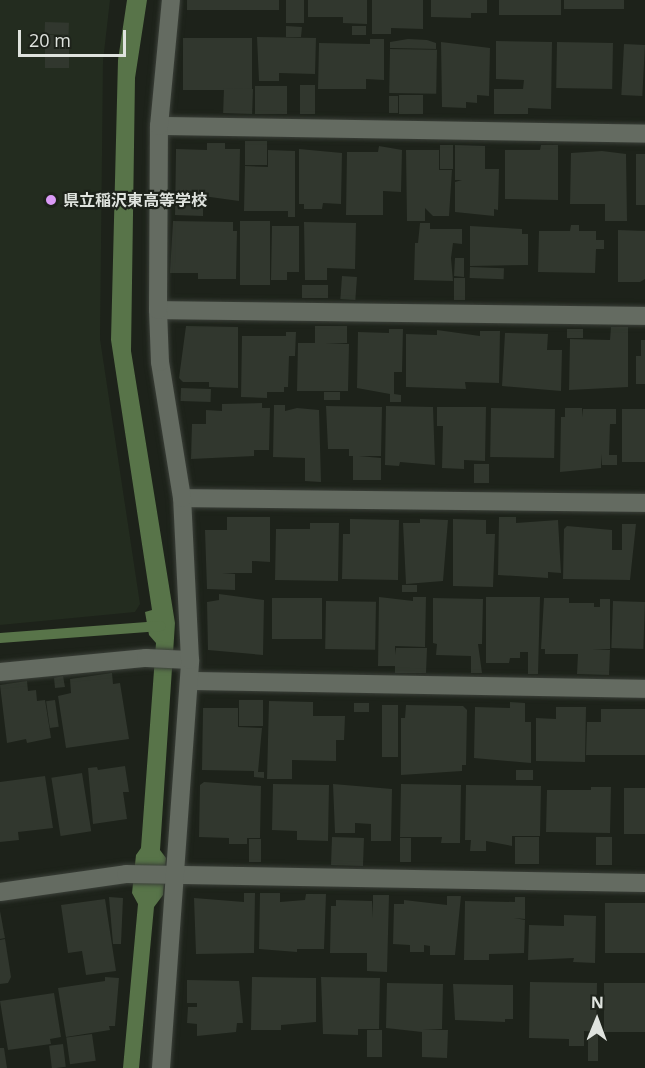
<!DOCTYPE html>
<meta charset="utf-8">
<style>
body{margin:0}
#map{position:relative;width:645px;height:1068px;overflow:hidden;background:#1d221a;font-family:"Open Sans","Noto Sans JP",sans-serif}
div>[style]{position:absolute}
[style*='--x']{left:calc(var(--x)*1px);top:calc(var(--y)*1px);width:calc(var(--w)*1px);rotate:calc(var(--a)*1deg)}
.built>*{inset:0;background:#232c1f}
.water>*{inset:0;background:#587449}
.stream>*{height:10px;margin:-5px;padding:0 5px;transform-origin:5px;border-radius:5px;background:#587449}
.building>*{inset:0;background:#31372e;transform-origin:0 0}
.roads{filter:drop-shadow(0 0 2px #3b4039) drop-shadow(0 0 2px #3b4039)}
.minor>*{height:18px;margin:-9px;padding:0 9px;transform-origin:9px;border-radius:9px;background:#646b61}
.dots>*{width:16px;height:16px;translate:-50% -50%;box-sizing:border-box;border:3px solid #1d221a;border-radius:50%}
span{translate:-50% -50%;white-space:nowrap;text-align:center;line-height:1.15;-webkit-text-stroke:4.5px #1d221a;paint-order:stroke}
.poi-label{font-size:16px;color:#dfe3de;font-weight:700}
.left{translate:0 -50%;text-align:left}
.north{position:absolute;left:567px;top:990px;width:60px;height:60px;-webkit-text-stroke:4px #1d221a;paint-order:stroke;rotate:1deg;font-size:16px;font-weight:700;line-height:24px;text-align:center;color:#dfe3de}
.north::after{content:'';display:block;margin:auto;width:21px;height:27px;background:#dfe3de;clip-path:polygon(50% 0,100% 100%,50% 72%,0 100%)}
.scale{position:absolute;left:18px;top:30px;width:108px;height:27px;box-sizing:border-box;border:3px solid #dfe3de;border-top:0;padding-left:8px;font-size:18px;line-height:21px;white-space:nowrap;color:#dfe3de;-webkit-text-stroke:4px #1d221a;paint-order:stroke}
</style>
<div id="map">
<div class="built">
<div style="clip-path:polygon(0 0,110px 0,103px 61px,100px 339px,140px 604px,135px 612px,0 625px)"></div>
</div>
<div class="water">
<div style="clip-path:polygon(127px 0,147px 0,135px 78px,131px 351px,175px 623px,160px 850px,166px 858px,163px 895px,154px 907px,139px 1068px,123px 1068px,138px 904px,132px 893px,136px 855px,141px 848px,156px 643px,149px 635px,145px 612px,152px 610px,111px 340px,118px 60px)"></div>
</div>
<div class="stream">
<div style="--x:0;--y:638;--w:161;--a:-4.3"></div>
</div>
<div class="building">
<div style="left:187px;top:0;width:92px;height:10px"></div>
<div style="left:286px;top:0;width:18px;height:23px"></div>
<div style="clip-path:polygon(308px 0,367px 0,367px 24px,343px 23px,343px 17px,308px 17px)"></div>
<div style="clip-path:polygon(372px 0,423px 0,423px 29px,391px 28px,391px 34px,372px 34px)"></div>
<div style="clip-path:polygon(431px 0,487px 0,487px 13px,471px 13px,471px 18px,431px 17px)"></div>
<div style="left:499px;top:0;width:62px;height:15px"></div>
<div style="left:564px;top:0;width:60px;height:9px"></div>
<div style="left:45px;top:22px;width:24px;height:12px;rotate:2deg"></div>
<div style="clip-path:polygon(286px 26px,302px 27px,301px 37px,286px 37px)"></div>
<div style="left:352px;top:26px;width:14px;height:9px"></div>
<div style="left:45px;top:35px;width:24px;height:33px"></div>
<div style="clip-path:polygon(257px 37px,316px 38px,315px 74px,279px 73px,279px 81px,259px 81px)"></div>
<div style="left:183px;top:38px;width:69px;height:52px"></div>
<div style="clip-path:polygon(370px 39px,384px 39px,384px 80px,366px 79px,366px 89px,318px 89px,319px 43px,370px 44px)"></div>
<div style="clip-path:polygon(408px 39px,427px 40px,436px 43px,436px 49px,390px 48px,390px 42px)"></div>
<div style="clip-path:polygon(496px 41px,552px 42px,551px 109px,528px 108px,528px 114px,494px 114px,494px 89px,523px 89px,524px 80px,496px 79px)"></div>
<div style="clip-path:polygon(441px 42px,490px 48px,489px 96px,477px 95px,477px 103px,466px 102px,466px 108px,442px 107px)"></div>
<div style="left:557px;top:42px;width:56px;height:46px;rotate:1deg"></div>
<div style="left:624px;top:44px;width:21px;height:51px;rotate:3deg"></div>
<div style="left:390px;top:49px;width:47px;height:44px;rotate:1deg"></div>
<div style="left:300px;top:85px;width:15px;height:29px"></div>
<div style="left:255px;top:86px;width:32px;height:28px"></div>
<div style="left:224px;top:88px;width:29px;height:25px;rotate:2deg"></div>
<div style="left:399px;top:95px;width:24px;height:19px"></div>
<div style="left:389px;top:96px;width:9px;height:17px"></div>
<div style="left:245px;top:141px;width:22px;height:24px"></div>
<div style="clip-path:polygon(207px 143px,225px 143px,225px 149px,240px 149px,239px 201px,203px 196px,203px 216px,175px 215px,176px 149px,207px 150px)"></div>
<div style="left:440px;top:145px;width:13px;height:24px"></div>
<div style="clip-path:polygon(455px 145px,485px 146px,485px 169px,499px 169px,498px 210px,494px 209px,494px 216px,455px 212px,455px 182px,462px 180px,455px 180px)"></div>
<div style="clip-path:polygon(541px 145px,558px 145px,558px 200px,505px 199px,505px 150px,540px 150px)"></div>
<div style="clip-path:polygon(379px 146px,402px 150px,401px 192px,383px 191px,383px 215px,346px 215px,347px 152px,378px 152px)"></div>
<div style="clip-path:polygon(299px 149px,342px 153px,341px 204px,323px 203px,322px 209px,304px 209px,304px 204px,299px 204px)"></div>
<div style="clip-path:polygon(268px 150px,295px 151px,295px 217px,288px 217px,288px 211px,244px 211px,245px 166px,268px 167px)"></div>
<div style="clip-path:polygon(406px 150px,439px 150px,439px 170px,452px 170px,449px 216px,433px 216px,425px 208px,425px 221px,407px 221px)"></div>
<div style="clip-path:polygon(602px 151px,626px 154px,627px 221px,605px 221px,605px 204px,570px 204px,571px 153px)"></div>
<div style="left:636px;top:154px;width:9px;height:51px"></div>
<div style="clip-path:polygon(173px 221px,233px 222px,233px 231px,237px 231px,236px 279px,198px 279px,198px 273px,170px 273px)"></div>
<div style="left:240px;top:221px;width:30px;height:64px"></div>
<div style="clip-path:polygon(304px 222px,356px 223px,355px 269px,327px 268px,327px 280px,305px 280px)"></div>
<div style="clip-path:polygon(420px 223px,430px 223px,430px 229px,462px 229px,462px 244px,453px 243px,451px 258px,453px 281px,414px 280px,415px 243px,418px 243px)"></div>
<div style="clip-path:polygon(571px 225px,579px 225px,579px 231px,596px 231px,596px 240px,604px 240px,604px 249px,596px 249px,595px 273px,538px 272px,539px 231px,570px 231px)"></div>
<div style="clip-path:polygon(272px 226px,299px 226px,299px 272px,287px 272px,287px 280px,271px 280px)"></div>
<div style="clip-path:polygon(470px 226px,522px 229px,522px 234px,528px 234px,528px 265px,470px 266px)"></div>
<div style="clip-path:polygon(618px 230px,645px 231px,645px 279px,640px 282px,618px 282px)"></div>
<div style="clip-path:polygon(455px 258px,464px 258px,464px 277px,454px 276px)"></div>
<div style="left:470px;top:267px;width:34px;height:11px;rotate:2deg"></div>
<div style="left:342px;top:276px;width:15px;height:23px;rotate:4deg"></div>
<div style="left:454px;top:278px;width:11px;height:22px"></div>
<div style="left:302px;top:285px;width:26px;height:13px"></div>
<div style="clip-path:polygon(186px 326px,238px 327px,238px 388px,209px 387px,209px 382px,183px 382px,179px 378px)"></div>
<div style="clip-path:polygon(315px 326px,347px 326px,347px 343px,325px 344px,349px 344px,348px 391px,297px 391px,298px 343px,315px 343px)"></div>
<div style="clip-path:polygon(611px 327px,628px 327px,628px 387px,569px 390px,570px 339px,610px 340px)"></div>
<div style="clip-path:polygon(389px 329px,403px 329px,402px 372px,394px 372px,394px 394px,401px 395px,401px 402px,390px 402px,390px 394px,357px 388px,358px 332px,389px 333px)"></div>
<div style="left:567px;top:329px;width:16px;height:9px"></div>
<div style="clip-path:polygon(437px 330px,480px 336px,480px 331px,500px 331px,499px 383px,465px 382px,466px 389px,406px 387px,406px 334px,437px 335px)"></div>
<div style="clip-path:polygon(286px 332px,296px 332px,295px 356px,289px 356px,288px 387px,284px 387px,284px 392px,267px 392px,267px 398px,241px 397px,242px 336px,286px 336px)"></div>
<div style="clip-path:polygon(505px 333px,548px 334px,547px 350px,562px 350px,561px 391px,502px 386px)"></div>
<div style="clip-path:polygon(641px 340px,645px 340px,645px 384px,636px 384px,636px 356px,641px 356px)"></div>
<div style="left:181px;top:388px;width:30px;height:13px;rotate:2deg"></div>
<div style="left:324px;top:392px;width:16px;height:8px"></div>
<div style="clip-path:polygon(262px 403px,262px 408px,270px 408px,269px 450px,254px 450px,254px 456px,191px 459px,192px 424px,206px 424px,206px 410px,222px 411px,222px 404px)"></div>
<div style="clip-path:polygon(274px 405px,285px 405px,285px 411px,297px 408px,319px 410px,321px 482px,305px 481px,305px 458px,273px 457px)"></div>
<div style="clip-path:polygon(326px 406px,382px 407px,381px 456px,359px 456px,381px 458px,381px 480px,353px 480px,353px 456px,349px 456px,349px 449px,328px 449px)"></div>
<div style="clip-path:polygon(386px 406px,433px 407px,435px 465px,400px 462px,399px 466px,385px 465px)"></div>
<div style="clip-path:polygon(437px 407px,486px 407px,485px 461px,464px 460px,464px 469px,442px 468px,443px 426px,437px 426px)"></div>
<div style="left:491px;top:408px;width:64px;height:49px;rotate:1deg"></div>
<div style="clip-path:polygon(565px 408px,582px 408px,582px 417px,583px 409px,616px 409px,616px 424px,610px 424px,609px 455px,617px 455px,617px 465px,602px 465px,601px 454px,601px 468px,560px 472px,561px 417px,565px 417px)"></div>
<div style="left:622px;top:409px;width:23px;height:53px"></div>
<div style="left:474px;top:464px;width:15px;height:19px"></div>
<div style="clip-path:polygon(227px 517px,270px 517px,270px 562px,252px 561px,252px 573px,222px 573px,235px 574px,235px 590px,207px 589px,205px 530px,227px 530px)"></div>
<div style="clip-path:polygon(499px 517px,516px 517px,516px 523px,558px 520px,561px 573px,548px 572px,548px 578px,498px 575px)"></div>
<div style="clip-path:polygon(350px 519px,399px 520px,398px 580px,342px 579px,343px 534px,350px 534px)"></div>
<div style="clip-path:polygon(420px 519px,448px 520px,443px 581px,406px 584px,403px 523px,420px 523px)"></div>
<div style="clip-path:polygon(453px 519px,486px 520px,486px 534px,495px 534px,493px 587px,453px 586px)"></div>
<div style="clip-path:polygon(310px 523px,339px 523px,338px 581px,275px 580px,276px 529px,310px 529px)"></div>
<div style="clip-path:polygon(622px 524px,636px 524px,630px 580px,563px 579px,564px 529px,567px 526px,612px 530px,612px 550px,622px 550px)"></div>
<div style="left:402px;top:585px;width:15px;height:7px"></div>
<div style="clip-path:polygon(219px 594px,264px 600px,263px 655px,208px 650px,207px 602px,219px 600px)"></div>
<div style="clip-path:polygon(379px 597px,413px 601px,413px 597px,426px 597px,425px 647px,395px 646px,395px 655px,396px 648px,427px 648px,426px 673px,395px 673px,395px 666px,378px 666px)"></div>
<div style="clip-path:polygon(486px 597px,540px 597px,538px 674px,528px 674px,528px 652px,520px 652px,520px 658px,510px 658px,509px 663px,486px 663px)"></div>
<div style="left:272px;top:598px;width:50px;height:41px"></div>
<div style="clip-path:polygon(433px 598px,483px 599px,482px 644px,478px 644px,482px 673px,471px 673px,471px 656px,436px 655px,437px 644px,433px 643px)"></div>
<div style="clip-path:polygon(544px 598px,569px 598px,569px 603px,594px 603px,594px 607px,600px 607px,600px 599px,610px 599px,610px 649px,592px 650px,610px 650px,609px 675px,577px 674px,578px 654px,545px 654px,545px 649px,541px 649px)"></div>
<div style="left:326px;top:601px;width:50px;height:48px;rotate:1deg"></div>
<div style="left:613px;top:601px;width:32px;height:47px;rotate:2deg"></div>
<div style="clip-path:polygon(112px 673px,113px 684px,120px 683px,129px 739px,66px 748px,58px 696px,71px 693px,70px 679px)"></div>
<div style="clip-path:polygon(63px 676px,65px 687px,55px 688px,54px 678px)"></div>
<div style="clip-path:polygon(27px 681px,28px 691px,36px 690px,37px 701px,45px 700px,51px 738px,27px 743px,26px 739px,7px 743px,0 685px)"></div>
<div style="left:55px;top:700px;width:27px;height:9px;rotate:82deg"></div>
<div style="left:239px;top:700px;width:24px;height:26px"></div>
<div style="clip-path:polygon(269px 701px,313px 702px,313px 716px,345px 716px,344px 740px,336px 740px,336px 761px,292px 760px,292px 779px,267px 779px)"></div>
<div style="clip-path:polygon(510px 702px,525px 703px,525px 722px,531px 722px,531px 763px,474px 758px,475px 707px,510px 708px)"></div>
<div style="left:354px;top:703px;width:15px;height:9px"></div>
<div style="left:382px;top:705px;width:16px;height:52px"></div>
<div style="clip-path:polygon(406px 705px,463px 706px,467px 710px,466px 765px,462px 765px,462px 771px,401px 775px,401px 718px,405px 718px)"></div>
<div style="clip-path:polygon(556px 707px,586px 707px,585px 762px,536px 761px,536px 718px,556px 719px)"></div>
<div style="clip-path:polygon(203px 708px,238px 708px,238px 727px,262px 728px,258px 772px,264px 772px,264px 778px,254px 777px,254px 771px,202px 770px)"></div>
<div style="clip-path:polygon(601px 709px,645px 709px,645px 755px,586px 755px,587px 722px,601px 722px)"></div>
<div style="clip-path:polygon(125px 766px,129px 792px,123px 792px,127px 819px,93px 824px,88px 768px,97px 767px,98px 770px)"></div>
<div style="left:516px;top:770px;width:17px;height:10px"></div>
<div style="left:82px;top:773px;width:59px;height:31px;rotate:81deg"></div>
<div style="clip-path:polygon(45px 776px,53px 828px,18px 832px,19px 840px,0 842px,0 782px)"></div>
<div style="clip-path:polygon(204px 782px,261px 786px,260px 838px,247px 838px,247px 844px,229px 844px,229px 838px,199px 837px,200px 785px)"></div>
<div style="clip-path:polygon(273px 784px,329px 785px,328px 841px,297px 840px,297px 831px,272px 830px)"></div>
<div style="clip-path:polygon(333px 784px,392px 789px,391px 841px,371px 841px,371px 824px,355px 823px,355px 833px,335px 833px)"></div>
<div style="clip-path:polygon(401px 784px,461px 785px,460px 843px,441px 843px,442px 837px,400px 837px)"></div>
<div style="clip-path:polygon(466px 785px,541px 786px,540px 836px,512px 836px,512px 846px,486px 841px,486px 851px,470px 851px,471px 840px,465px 840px)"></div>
<div style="clip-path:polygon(591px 787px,611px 787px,610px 833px,546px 832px,547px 790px,591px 790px)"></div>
<div style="left:624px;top:788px;width:21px;height:46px"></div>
<div style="left:332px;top:837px;width:32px;height:28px;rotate:2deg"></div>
<div style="left:515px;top:837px;width:24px;height:27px"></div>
<div style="left:596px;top:837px;width:16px;height:28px"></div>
<div style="left:400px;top:838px;width:11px;height:24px"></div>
<div style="left:249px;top:839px;width:12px;height:23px"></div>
<div style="clip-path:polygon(244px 893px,255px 893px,254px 953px,196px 954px,194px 898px,244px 902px)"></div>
<div style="clip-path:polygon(260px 893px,280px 893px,280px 902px,305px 900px,306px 894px,326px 894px,324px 949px,297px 949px,297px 952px,259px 949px)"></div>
<div style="clip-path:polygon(373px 895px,389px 895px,387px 972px,367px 971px,367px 953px,330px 953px,331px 906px,336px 906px,336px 900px,372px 901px,373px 918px)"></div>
<div style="clip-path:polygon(447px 896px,461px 896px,455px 955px,430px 955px,430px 946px,424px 945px,424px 952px,410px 952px,410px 945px,393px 944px,394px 904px,404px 904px,404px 900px,447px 905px)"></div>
<div style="clip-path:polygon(109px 897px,123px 898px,121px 944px,113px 944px)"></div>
<div style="clip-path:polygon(515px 897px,525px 897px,525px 919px,514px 918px,525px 920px,524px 953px,489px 954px,489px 960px,464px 960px,465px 901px,515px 902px)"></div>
<div style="clip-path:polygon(105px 899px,116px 971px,86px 975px,82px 951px,68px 953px,61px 905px)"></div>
<div style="left:605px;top:903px;width:40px;height:50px"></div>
<div style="clip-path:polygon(0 911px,5px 938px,0 939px)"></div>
<div style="clip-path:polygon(564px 915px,596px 916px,595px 963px,573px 962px,574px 958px,528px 960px,529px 925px,564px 926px)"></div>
<div style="clip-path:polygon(5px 939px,11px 977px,8px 983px,0 984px,0 940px)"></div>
<div style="clip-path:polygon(105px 977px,119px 978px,115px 1026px,109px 1026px,110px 1030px,66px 1037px,58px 988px,105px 981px)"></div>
<div style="clip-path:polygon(252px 977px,316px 978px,316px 1022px,281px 1025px,281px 1030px,251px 1030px)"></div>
<div style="clip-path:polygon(321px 977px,380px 978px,379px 1029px,358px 1029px,358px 1035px,323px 1034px)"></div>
<div style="clip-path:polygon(187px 980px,239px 981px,243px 1023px,237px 1023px,236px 1032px,197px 1036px,197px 1024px,187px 1023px,188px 1007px,197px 1007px,197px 1003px,187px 1003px)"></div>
<div style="clip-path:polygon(530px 982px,597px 983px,596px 1032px,584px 1031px,584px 1046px,569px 1046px,569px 1039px,529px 1038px)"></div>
<div style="clip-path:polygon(387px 983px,443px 984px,442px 1029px,422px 1030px,448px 1030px,447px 1058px,422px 1057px,422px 1032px,386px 1028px)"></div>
<div style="left:604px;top:983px;width:41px;height:49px"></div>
<div style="clip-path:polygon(453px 984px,513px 985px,513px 1019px,505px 1019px,505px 1022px,455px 1020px)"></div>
<div style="clip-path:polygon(54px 993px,61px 1037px,50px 1039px,51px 1044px,8px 1050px,0 1001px)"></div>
<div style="left:367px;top:1030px;width:15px;height:27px"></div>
<div style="left:588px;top:1033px;width:10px;height:28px"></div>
<div style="left:92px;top:1034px;width:27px;height:26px;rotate:82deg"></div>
<div style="left:63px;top:1044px;width:23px;height:14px;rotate:83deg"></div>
<div style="clip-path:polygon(0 1048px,4px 1048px,7px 1068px,0 1068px)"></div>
</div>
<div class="roads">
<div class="minor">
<div style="--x:159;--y:126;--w:486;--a:0.9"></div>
<div style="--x:158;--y:310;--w:487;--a:0.7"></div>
<div style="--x:182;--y:498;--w:463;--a:0.6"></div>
<div style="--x:0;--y:672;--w:147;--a:-5.5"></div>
<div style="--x:146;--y:658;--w:44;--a:2.6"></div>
<div style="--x:189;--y:681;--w:456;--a:1"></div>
<div style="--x:0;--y:892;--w:127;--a:-8.1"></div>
<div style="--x:126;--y:874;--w:519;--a:0.99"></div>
<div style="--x:161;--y:1068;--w:409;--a:-85.9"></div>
<div style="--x:190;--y:660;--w:162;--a:-92.8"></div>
<div style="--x:182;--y:498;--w:138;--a:-99.2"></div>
<div style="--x:160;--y:362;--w:52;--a:-92.2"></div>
<div style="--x:158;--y:310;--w:184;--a:-89.7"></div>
<div style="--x:159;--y:126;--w:127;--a:-84.6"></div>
</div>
</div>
<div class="dots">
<div style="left:51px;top:200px;background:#da9af6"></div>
</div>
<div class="poi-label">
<span class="left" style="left:63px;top:200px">県立稲沢東高等学校</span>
</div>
<div class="north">N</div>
<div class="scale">20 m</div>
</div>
